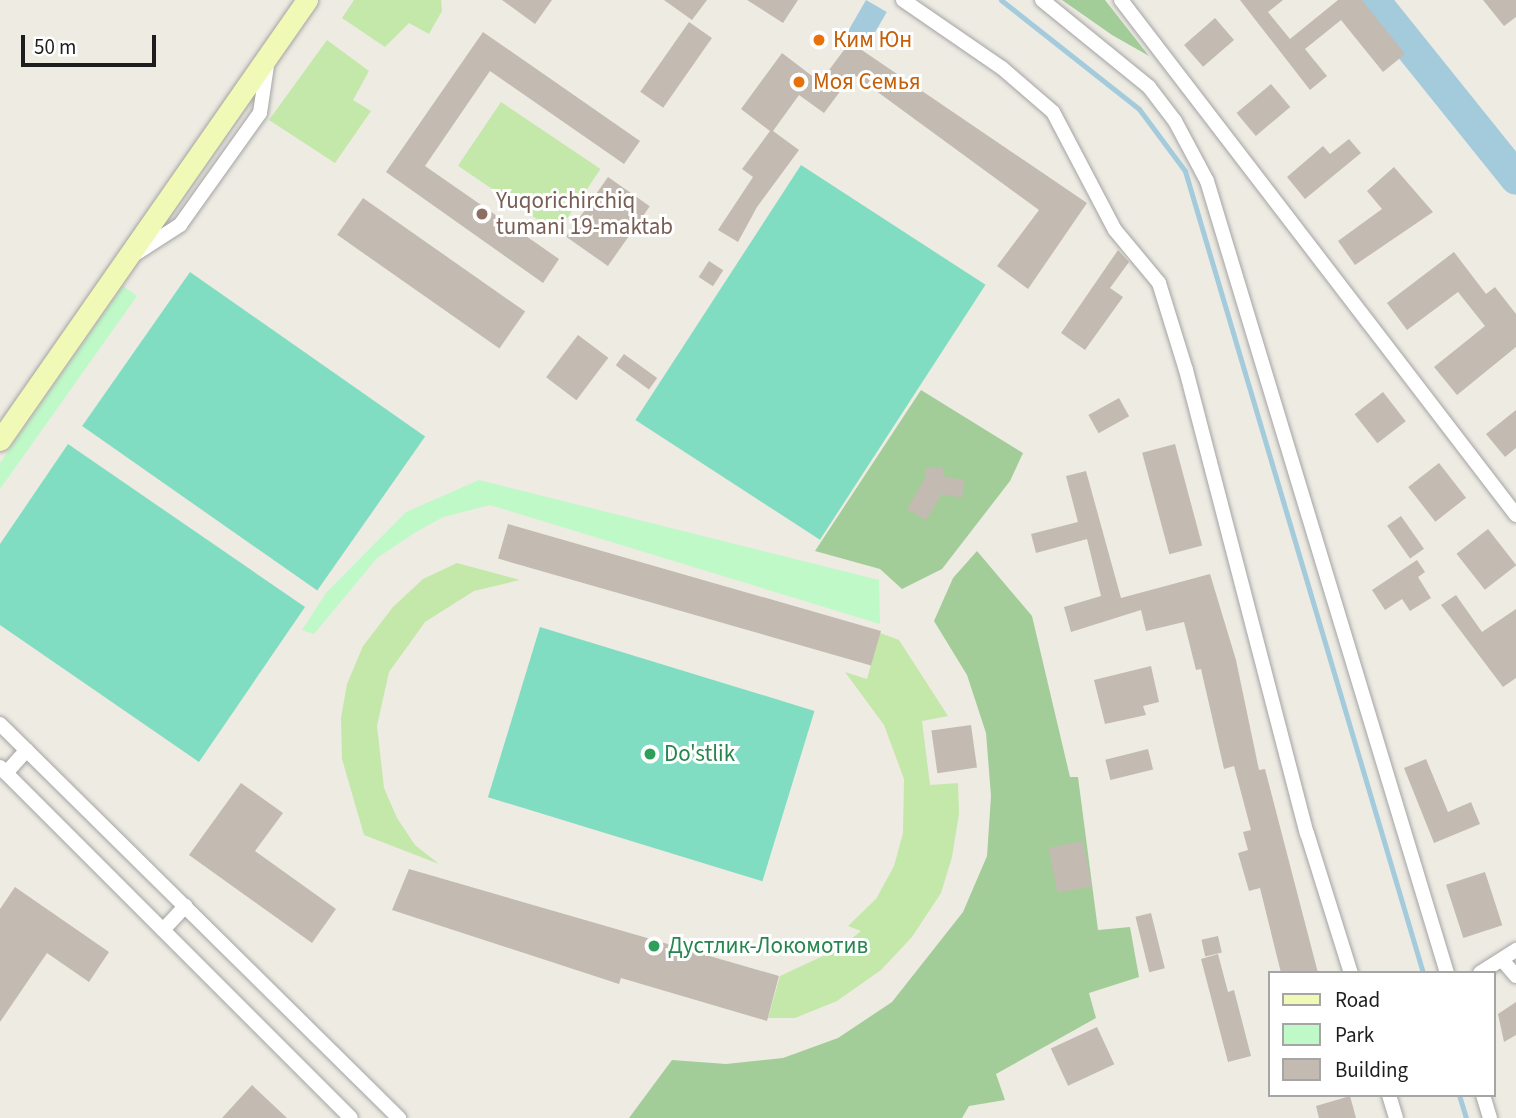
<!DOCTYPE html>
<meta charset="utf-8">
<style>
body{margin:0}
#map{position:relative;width:1516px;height:1118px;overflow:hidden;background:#eeebe3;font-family:"Source Sans 3",sans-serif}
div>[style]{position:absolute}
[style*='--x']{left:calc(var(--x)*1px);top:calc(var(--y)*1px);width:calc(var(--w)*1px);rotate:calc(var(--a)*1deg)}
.grass>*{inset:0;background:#c3e8a9;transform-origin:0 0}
.forest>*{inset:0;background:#a3cd98}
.park>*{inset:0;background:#bff9c8}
.pitch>*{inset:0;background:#81ddc1;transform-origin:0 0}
.water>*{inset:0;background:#a3cbdc;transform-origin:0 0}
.stream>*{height:5px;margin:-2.5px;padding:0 2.5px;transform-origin:2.5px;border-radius:2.5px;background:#a3cbdc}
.river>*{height:33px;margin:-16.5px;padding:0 16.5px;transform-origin:16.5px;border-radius:16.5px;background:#a3cbdc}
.building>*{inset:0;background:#c3bab2;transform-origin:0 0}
.roads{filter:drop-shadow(0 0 2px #a4a4a4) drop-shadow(0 0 2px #a4a4a4)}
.street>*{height:14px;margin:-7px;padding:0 7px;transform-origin:7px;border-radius:7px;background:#fff}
.secondary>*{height:21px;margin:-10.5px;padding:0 10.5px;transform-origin:10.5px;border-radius:10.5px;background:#f0f9b6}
.dots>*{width:19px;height:19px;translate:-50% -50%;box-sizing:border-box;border:4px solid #fff;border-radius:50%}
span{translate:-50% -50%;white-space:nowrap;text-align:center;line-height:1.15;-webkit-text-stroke:6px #fff;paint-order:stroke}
.food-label{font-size:23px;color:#c56008}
.left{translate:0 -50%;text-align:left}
.education-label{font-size:23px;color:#785e54}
.leisure-label{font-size:23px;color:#27864d}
.legend{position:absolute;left:1268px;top:971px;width:228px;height:126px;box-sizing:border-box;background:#fff;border:2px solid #a5a5a5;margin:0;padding:9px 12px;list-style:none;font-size:21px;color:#1d1d1d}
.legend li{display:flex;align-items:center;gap:14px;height:35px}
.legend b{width:35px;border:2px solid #a5a5a5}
.scale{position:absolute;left:21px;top:35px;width:135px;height:32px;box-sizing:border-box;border:4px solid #1d1d1d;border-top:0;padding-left:9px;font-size:21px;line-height:24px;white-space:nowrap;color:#1d1d1d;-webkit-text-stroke:5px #fff;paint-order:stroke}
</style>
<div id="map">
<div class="grass">
<div style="clip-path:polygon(354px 0,441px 0,442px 11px,429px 34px,409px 23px,385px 47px,342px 18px)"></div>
<div style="clip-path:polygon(327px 40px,369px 71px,353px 100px,371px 111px,335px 163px,269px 120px)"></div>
<div style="left:501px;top:102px;width:120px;height:77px;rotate:34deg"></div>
<div style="clip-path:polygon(457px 563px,520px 580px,474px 591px,425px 622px,389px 672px,377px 726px,384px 788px,397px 818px,415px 845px,439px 864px,364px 835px,342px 759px,341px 718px,347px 684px,363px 646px,393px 607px,423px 579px)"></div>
<div style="clip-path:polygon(880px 633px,899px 640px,948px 716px,922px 721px,930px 785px,958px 783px,959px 814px,952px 857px,941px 893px,912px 937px,881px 970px,837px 1001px,795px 1018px,768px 1018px,780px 976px,840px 948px,861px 931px,848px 926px,876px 899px,894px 866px,903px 833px,904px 779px,884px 725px,845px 672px,867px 679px)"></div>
</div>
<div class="forest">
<div style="clip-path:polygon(1062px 0,1105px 0,1149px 56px,1112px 35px)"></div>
<div style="clip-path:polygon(921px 390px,1023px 453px,1010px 481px,942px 569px,902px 589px,880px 569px,815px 551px)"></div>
<div style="clip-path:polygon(977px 551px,1032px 616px,1070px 777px,1078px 777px,1098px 930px,1130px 927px,1139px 977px,1089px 993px,1096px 1018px,996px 1074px,1005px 1100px,969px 1106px,962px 1118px,629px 1118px,672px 1060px,726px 1064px,783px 1058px,838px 1038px,892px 1002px,963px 912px,987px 856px,991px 796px,986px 733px,967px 675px,934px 621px,953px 578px)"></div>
</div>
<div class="park">
<div style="clip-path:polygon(123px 286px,137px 296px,0 489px,0 463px)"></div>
<div style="clip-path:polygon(479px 480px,879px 580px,880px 624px,490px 505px,443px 517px,416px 532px,377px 558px,314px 634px,302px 630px,326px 593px,406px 512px)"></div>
</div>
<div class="pitch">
<div style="left:801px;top:165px;width:220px;height:304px;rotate:33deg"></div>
<div style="left:190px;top:272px;width:287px;height:188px;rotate:35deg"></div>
<div style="clip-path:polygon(68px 444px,305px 607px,199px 762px,0 625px,0 544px)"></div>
<div style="left:540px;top:627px;width:287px;height:178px;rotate:17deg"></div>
</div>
<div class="water">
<div style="left:866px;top:0;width:24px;height:39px;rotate:30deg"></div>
</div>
<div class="stream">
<div style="--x:1001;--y:0;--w:176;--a:38.3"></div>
<div style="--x:1139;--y:109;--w:77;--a:53.4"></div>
<div style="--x:1185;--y:171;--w:837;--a:73.47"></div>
<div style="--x:1459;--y:1095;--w:24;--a:73"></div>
</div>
<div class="river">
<div style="--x:1373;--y:0;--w:228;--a:51.2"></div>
</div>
<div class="building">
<div style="clip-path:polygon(502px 0,552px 0,535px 24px)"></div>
<div style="clip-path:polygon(664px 0,707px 0,692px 20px)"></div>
<div style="clip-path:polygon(747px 0,798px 0,783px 23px)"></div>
<div style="clip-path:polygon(1240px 0,1283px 0,1268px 12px,1290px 39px,1338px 0,1362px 0,1405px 54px,1383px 72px,1341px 20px,1305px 49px,1327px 76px,1310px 90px)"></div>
<div style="clip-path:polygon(1483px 0,1516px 0,1516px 17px,1504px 26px)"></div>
<div style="left:1215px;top:18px;width:29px;height:41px;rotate:49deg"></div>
<div style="left:689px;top:22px;width:28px;height:85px;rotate:35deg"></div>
<div style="clip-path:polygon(483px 32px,640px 141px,624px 164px,490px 71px,425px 166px,559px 259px,543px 283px,386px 172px)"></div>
<div style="clip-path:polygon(850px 42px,1087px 203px,1028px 289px,997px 266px,1039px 210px,853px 74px,824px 113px,799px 95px,773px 131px,799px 150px,757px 207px,738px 242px,718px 230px,753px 177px,742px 169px,770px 131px,741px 109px,782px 53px,820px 82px)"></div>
<div style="left:1271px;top:84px;width:30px;height:45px;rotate:50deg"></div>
<div style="clip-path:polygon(1349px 139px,1361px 153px,1305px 199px,1287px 177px,1323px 146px,1330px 154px)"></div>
<div style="clip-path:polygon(1394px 167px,1433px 212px,1355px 265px,1338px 241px,1382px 209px,1367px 191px)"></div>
<div style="left:608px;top:177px;width:51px;height:73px;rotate:35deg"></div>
<div style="left:363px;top:198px;width:198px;height:45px;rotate:35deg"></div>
<div style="clip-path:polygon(1118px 250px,1129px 262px,1110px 288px,1123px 297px,1085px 350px,1061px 333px)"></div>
<div style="clip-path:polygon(1454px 252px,1486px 294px,1495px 287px,1516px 314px,1516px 347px,1457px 395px,1434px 367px,1485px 326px,1458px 292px,1407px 330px,1387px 303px)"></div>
<div style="left:709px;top:261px;width:17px;height:19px;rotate:33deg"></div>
<div style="left:578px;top:335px;width:38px;height:53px;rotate:37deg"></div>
<div style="left:624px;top:354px;width:41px;height:14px;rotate:36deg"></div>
<div style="left:1383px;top:392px;width:37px;height:36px;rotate:52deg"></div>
<div style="left:1119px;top:398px;width:21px;height:35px;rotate:61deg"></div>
<div style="clip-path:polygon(1516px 410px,1516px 448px,1505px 457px,1486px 434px)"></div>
<div style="left:1175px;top:444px;width:105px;height:34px;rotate:75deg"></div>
<div style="left:1439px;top:463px;width:44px;height:39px;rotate:52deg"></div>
<div style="clip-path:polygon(942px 467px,945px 477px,964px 480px,962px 498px,942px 494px,926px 520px,907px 509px,925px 478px,925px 468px)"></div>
<div style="clip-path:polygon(1086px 471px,1121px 598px,1210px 574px,1236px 660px,1259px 770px,1265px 769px,1318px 973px,1281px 973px,1260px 888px,1249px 891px,1238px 853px,1248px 850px,1243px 832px,1251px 830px,1234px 766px,1224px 769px,1201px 669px,1196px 670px,1184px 622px,1146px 631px,1141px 610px,1071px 632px,1064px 607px,1101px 596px,1087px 539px,1036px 553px,1031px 534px,1078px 522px,1066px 476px)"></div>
<div style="left:1401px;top:516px;width:40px;height:17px;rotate:55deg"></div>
<div style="left:508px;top:524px;width:388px;height:36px;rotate:16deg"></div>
<div style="left:1488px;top:529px;width:46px;height:40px;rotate:52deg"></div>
<div style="clip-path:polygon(1417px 560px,1425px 572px,1418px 577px,1431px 598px,1410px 611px,1402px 599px,1385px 610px,1372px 590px)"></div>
<div style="clip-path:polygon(1456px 595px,1482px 632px,1516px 609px,1516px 678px,1503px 687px,1441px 605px)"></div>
<div style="clip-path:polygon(1151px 666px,1159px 702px,1143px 706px,1146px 715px,1105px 724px,1094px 680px)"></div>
<div style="left:971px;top:725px;width:43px;height:40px;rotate:82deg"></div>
<div style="left:1148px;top:749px;width:21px;height:44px;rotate:76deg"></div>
<div style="clip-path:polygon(1426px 759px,1448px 812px,1471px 802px,1480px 824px,1434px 843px,1404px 768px)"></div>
<div style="clip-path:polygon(241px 783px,283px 813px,255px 851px,336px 909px,312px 943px,189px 855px)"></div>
<div style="left:1083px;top:841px;width:46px;height:35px;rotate:79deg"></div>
<div style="clip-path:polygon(409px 869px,779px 976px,767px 1021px,621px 978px,619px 984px,392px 910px)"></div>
<div style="left:1485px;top:872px;width:56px;height:41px;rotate:72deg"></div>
<div style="clip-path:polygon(15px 887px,109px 952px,89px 982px,47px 953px,0 1022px,0 909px)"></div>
<div style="left:1151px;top:913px;width:57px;height:16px;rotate:76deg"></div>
<div style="left:1218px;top:936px;width:17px;height:17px;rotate:77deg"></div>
<div style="clip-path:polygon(1218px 954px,1228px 992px,1234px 990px,1251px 1056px,1228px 1062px,1201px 959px)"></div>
<div style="clip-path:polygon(1516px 1002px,1516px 1035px,1504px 1042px,1498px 1014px)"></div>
<div style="left:1097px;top:1027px;width:41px;height:51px;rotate:65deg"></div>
<div style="clip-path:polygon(252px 1085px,287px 1118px,222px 1118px)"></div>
<div style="clip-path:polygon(1350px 1096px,1356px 1118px,1319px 1118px,1316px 1106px)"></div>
</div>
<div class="roads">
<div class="street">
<div style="--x:903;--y:0;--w:120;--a:34.5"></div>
<div style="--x:1002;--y:68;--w:67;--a:40.8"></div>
<div style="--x:1053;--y:112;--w:133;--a:62.3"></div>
<div style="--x:1115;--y:230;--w:69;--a:50.3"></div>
<div style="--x:1159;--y:283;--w:91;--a:72.8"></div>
<div style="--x:1186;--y:370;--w:479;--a:75.4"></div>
<div style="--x:1307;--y:833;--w:147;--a:72.6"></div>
<div style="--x:1042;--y:0;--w:138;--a:39.1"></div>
<div style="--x:1149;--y:87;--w:43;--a:52.6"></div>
<div style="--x:1175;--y:121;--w:68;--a:61.9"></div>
<div style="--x:1207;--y:181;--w:828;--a:73.14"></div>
<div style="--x:1121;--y:0;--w:649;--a:52.51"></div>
<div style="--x:135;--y:254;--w:54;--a:-32.8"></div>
<div style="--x:180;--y:225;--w:138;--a:-54.5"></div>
<div style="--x:260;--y:113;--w:55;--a:-81.6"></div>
<div style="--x:0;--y:724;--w:561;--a:44.64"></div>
<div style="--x:0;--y:767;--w:496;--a:45"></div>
<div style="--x:6;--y:773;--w:31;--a:-48"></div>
<div style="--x:163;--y:930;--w:33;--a:-47"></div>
<div style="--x:1503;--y:961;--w:20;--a:49"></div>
<div style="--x:1480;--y:973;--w:43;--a:-32.6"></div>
<div style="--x:1389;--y:1095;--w:24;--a:73"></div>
<div style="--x:1483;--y:1095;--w:24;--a:73"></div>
</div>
<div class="secondary">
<div style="--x:0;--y:440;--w:537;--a:-55.1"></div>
</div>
</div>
<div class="dots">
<div style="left:819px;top:40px;background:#e8710a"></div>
<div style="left:799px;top:82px;background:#e8710a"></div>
<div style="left:482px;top:214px;background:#8d6e63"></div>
<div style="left:650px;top:754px;background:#2e9e5b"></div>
<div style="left:654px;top:946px;background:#2e9e5b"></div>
</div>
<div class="food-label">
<span class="left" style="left:833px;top:40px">Ким Юн</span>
<span class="left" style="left:813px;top:82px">Моя Семья</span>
</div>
<div class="education-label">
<span class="left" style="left:496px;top:214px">Yuqorichirchiq<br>tumani 19-maktab</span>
</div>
<div class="leisure-label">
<span class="left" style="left:664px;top:754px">Do'stlik</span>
<span class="left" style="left:668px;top:946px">Дустлик-Локомотив</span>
</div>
<ul class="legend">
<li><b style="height:9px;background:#f0f9b6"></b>Road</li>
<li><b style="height:19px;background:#bff9c8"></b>Park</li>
<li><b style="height:19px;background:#c3bab2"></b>Building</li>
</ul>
<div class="scale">50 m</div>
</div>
